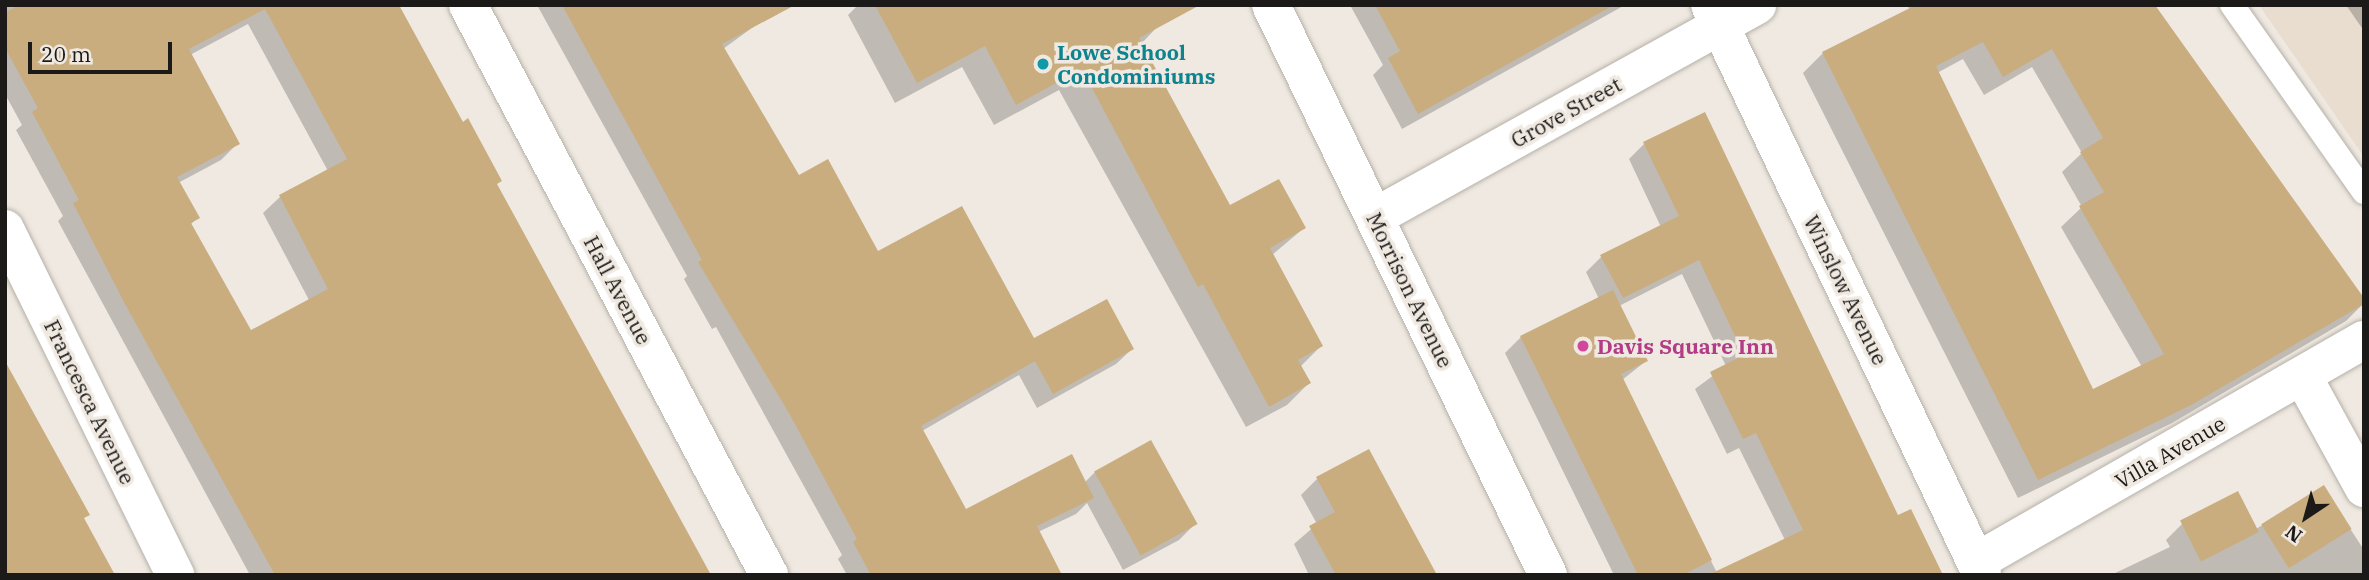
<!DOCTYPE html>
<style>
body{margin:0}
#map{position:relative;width:2369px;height:580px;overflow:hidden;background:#efe9e1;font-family:"IBM Plex Serif",serif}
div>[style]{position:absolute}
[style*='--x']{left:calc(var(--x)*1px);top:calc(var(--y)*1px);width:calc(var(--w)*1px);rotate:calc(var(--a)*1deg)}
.built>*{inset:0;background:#e8ddcf}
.shadow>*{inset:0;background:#0003}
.building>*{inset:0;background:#c9ad7e;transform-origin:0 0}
.roads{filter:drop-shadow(0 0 2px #b5b0a8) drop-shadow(0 0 2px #b5b0a8)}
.lane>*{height:24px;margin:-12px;padding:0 12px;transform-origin:12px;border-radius:12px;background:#fff}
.street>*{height:38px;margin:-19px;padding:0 19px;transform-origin:19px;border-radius:19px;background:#fff}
.secondary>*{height:38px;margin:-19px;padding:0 19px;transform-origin:19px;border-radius:19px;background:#fff}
.dots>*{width:19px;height:19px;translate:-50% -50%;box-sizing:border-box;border:4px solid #efe9e1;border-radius:50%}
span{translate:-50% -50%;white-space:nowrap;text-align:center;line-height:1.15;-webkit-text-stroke:7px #efe9e1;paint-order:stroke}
.culture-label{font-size:21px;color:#0d838f;font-weight:700}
.left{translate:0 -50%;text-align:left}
.street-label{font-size:21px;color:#1c1a18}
.hotel-label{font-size:21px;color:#b23c85;font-weight:700}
.frame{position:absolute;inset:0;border:7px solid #1c1a18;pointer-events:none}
.north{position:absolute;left:2271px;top:482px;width:70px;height:70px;-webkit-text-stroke:5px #efe9e1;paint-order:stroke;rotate:216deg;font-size:19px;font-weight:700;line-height:28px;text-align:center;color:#1c1a18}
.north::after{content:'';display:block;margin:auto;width:24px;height:32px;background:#1c1a18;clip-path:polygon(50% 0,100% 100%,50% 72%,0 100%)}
.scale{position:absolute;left:28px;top:42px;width:144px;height:32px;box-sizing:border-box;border:4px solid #1c1a18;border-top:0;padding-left:9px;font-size:21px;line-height:24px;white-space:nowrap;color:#1c1a18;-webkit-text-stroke:5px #efe9e1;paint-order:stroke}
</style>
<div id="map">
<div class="built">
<div style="clip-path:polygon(2259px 5px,2364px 5px,2364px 157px)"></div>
</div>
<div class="shadow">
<div style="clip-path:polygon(evenodd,5px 5px,397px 5px,707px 575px,250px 575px,58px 221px,63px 216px,16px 130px,22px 125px,5px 94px,5px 5px,248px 24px,328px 171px,280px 197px,263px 213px,309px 300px,250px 333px,190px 225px,197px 218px,178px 183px,221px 160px,238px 143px,190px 55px,248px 24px)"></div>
<div style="clip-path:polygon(537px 5px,750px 5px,760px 22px,723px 49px,799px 177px,877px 254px,1034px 340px,1132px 349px,1116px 364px,1037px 408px,1019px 375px,922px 431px,965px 511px,1084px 483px,1095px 472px,1195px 524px,1179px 540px,1123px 570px,1087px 503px,1076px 514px,1038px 532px,1060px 575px,847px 575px,838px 559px,842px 555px,716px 327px,712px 329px,684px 279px,687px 276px)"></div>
<div style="clip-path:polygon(858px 5px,1147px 5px,1158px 26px,1141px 44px,1229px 208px,1304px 228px,1272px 255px,1321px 346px,1300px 367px,1309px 383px,1287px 405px,1246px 427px,1059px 90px,994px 125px,962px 67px,895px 103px,848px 15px)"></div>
<div style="clip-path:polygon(1350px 5px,1625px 5px,1402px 129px,1373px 75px,1383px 65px)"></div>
<div style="clip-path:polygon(evenodd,1907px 5px,2153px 5px,2364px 303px,2346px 321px,2172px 423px,2018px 498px,1803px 73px,1823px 53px,1910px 10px,1907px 5px,1963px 59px,1984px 95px,2032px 67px,2082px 153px,2062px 172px,2082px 207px,2061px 227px,2142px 367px,2092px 391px,1937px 73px,1963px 59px)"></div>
<div style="clip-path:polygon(2346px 5px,2364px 5px,2364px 31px)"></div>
<div style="clip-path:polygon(evenodd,1644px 144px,1898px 518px,1941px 575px,1614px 575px,1505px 353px,1521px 337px,1599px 299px,1586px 272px,1601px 257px,1661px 227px,1629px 159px,1644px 144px,1682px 274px,1726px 366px,1695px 389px,1727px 454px,1739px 448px,1785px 540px,1717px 573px,1622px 380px,1646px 361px,1619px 306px,1682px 274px)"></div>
<div style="clip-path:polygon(1317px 479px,1435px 575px,1309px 575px,1294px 544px,1317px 524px,1301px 495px)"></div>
<div style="clip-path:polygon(2323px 487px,2364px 550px,2364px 575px,2111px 575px,2170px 547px,2166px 540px,2182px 524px,2256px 529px)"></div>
</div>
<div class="building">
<div style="clip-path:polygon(evenodd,19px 5px,399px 5px,463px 122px,468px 118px,502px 181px,497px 184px,711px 575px,275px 575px,125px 304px,73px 203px,79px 200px,32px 112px,38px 108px,5px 48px,5px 13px,19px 5px,265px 9px,347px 159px,279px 195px,328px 289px,251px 330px,191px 223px,200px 218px,177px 177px,240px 144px,189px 49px,265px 9px)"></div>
<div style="clip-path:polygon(562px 5px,795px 5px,722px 44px,799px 175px,828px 159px,878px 251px,962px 206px,1034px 338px,1107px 299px,1134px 349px,1053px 394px,1035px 361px,921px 426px,966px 509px,1072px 454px,1094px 498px,1037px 526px,1062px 575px,871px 575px,853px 542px,857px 539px,789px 413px,698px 262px,702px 260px)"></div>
<div style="clip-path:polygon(875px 5px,1200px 5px,1139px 38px,1230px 205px,1279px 179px,1306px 228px,1270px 248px,1323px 346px,1298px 360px,1311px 383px,1269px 407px,1203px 284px,1198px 287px,1082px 69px,1016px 105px,985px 46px,917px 83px)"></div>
<div style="clip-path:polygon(1375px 5px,1614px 5px,1418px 114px,1388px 58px,1400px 51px)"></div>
<div style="clip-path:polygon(evenodd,1916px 5px,2155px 5px,2364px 298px,2364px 304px,2193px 404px,2038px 480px,1822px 52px,1916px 5px,1983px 42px,2003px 77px,2052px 49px,2103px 138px,2080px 152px,2104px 192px,2079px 206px,2164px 354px,2093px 389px,1936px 66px,1983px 42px)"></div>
<div style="clip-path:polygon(1705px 112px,1898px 515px,1911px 509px,1943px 575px,1708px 575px,1803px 530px,1756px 433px,1743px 439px,1710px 372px,1744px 355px,1699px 260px,1623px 298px,1600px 255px,1679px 216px,1643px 142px)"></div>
<div style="clip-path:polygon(1613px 290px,1648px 361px,1621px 374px,1712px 560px,1683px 575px,1638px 575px,1520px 336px)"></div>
<div style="clip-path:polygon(5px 361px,90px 515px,84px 518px,115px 575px,5px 575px)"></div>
<div style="left:1151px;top:440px;width:96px;height:65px;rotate:61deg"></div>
<div style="clip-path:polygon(1369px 449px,1437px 575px,1336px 575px,1309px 526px,1335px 512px,1316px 477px)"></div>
<div style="left:2324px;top:485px;width:52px;height:74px;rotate:58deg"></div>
<div style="left:2238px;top:491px;width:46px;height:65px;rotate:63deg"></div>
</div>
<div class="roads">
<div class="lane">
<div style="--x:2232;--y:5;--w:229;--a:54.8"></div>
</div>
<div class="street">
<div style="--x:468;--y:5;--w:645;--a:62.16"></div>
<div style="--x:1710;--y:5;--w:632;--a:64.49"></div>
<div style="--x:1375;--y:217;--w:437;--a:-29"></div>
<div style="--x:5;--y:229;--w:386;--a:63.8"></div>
<div style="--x:2303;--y:377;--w:127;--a:61.2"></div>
<div style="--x:1976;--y:562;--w:447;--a:-29.8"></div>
</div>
<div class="secondary">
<div style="--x:1271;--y:5;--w:634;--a:64.08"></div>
</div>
</div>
<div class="dots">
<div style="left:1043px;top:64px;background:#0f9aa8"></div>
<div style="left:1583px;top:346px;background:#d1479c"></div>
</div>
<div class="culture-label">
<span class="left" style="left:1057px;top:64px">Lowe School<br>Condominiums</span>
</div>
<div class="street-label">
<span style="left:1566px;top:112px;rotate:-29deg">Grove Street</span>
<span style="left:618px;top:290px;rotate:62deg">Hall Avenue</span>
<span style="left:1410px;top:290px;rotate:64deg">Morrison Avenue</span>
<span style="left:1846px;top:290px;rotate:64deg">Winslow Avenue</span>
<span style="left:90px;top:402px;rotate:64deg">Francesca Avenue</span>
<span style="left:2170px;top:452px;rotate:-30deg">Villa Avenue</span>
</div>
<div class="hotel-label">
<span class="left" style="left:1597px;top:346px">Davis Square Inn</span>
</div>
<div class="frame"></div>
<div class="north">N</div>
<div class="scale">20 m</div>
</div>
